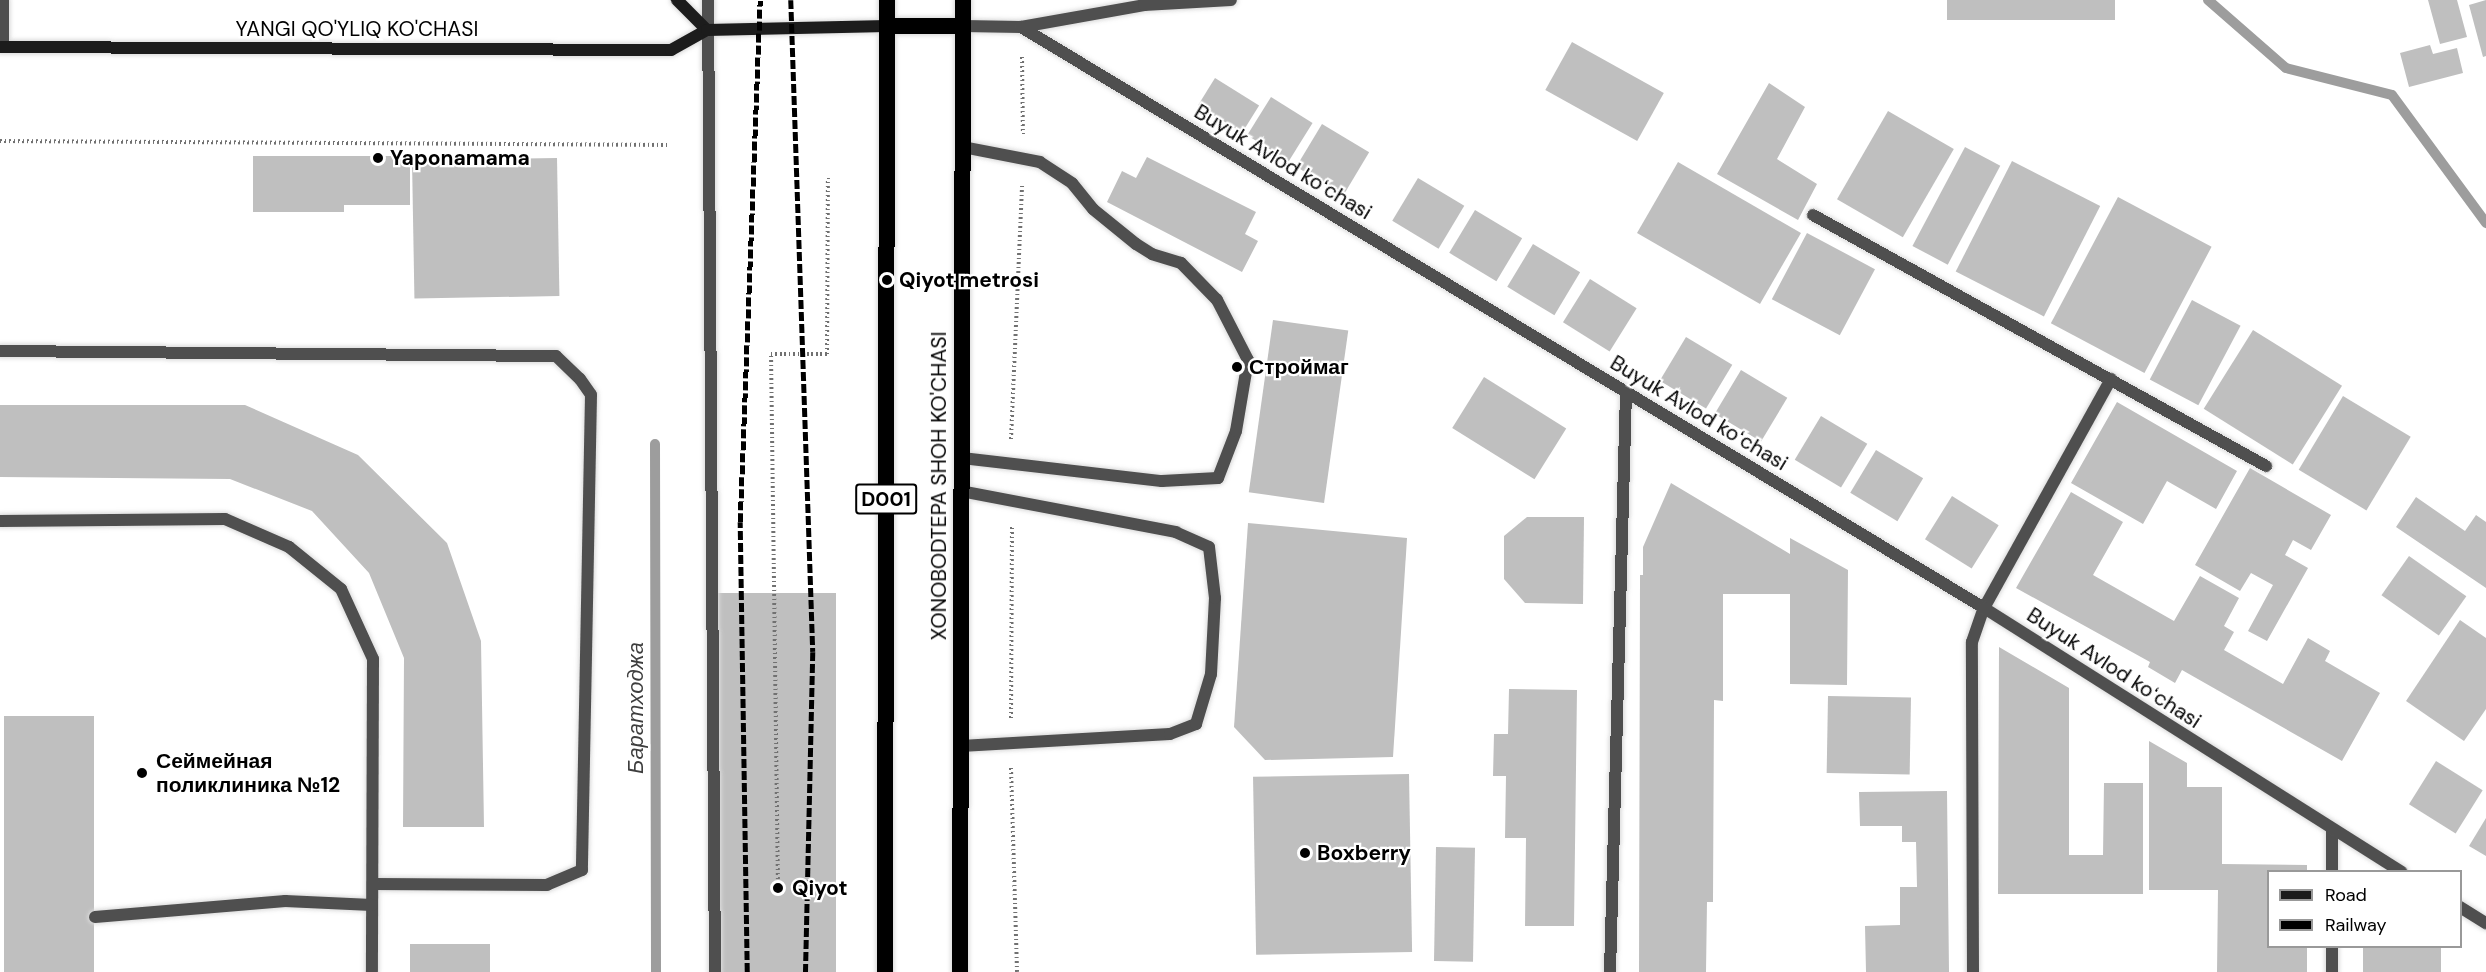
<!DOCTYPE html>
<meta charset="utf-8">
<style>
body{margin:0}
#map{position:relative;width:2486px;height:972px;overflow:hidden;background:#fff;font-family:"DM Sans",sans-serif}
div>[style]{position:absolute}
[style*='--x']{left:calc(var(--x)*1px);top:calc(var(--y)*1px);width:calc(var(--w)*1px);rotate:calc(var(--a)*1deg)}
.stream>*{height:10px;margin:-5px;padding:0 5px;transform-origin:5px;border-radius:5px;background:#9d9d9d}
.building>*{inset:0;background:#bfbfbf;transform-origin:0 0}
.path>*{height:4px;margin-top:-2px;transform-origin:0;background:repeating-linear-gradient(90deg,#717171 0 1.5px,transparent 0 4.5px)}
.roads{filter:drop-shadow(0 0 2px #dbdbdb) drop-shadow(0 0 2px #dbdbdb)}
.service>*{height:12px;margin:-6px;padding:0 6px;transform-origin:6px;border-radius:6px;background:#4f4f4f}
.minor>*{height:12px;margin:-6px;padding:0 6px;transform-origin:6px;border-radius:6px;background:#4f4f4f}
.tertiary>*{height:12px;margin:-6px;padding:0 6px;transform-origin:6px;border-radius:6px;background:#4f4f4f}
.secondary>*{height:12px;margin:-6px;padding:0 6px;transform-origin:6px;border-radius:6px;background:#1c1c1c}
.trunk>*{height:16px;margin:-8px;padding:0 8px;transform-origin:8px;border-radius:8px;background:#000}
.rail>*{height:4.5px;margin-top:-2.25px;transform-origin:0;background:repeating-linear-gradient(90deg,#000 0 9px,transparent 0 12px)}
.dots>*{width:16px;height:16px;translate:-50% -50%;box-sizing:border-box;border:3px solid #fff;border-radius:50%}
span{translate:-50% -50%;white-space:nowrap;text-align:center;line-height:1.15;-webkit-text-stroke:4.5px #fff;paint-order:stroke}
.shield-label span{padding:2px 4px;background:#fff;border:2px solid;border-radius:4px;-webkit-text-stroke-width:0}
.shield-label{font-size:20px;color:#000;font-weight:700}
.street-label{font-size:21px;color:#000}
.poi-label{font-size:21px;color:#000;font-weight:700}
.left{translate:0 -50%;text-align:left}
.water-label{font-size:22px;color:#3e3e3e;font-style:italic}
.legend{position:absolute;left:2267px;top:870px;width:195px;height:78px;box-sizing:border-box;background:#fff;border:2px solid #999;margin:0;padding:8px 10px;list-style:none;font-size:18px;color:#000}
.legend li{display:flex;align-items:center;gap:12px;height:30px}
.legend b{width:30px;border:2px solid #999}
</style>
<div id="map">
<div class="stream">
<div style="--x:2208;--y:0;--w:103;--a:41.1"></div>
<div style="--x:2286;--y:68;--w:109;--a:14.3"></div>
<div style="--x:2392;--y:95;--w:159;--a:53.7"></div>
<div style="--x:655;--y:444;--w:528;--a:89.89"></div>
</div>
<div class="building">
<div style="left:1947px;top:0;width:168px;height:20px"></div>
<div style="clip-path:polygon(2428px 0,2457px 0,2467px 37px,2440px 44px)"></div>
<div style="clip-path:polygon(2486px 0,2486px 56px,2483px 57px,2469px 5px)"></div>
<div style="left:1572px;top:42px;width:105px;height:55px;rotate:29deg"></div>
<div style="clip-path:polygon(2430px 45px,2433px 54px,2457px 48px,2463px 73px,2409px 87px,2400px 53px)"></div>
<div style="left:1215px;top:78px;width:52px;height:32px;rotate:32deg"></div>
<div style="clip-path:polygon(1769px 83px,1805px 107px,1777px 159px,1817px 184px,1798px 220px,1717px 174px)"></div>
<div style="left:1271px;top:97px;width:49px;height:45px;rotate:32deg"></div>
<div style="left:1888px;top:111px;width:76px;height:102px;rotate:30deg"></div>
<div style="left:1322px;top:124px;width:55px;height:50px;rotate:31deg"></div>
<div style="left:1965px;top:147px;width:40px;height:112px;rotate:28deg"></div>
<div style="clip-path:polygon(253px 156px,410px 156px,410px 205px,344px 205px,344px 212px,253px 212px)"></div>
<div style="clip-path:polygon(1147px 157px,1256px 212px,1245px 234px,1258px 241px,1242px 272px,1107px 202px,1122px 171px,1136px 178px)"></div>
<div style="left:557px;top:158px;width:138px;height:145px;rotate:89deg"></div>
<div style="left:2012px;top:161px;width:99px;height:124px;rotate:27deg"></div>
<div style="left:1678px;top:162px;width:142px;height:82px;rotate:30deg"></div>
<div style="left:1418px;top:178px;width:54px;height:50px;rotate:31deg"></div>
<div style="left:2118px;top:197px;width:106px;height:143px;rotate:28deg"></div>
<div style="left:1475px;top:210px;width:55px;height:50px;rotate:31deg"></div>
<div style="left:1807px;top:233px;width:77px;height:75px;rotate:28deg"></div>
<div style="left:1533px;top:244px;width:55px;height:50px;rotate:31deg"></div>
<div style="left:1590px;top:279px;width:55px;height:51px;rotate:32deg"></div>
<div style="left:2192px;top:300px;width:55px;height:90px;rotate:28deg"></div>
<div style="left:1273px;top:320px;width:76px;height:174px;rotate:8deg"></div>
<div style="left:2253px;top:330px;width:105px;height:93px;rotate:32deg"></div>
<div style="left:1686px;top:337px;width:54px;height:51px;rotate:31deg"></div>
<div style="left:1741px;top:370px;width:54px;height:51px;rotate:31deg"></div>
<div style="left:1484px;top:377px;width:97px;height:60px;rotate:32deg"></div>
<div style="left:2343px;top:396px;width:79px;height:86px;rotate:31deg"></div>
<div style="clip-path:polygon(2117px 402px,2237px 471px,2216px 509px,2167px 481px,2143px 524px,2071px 483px)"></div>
<div style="clip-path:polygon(0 405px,245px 405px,358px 455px,447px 543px,481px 641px,484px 827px,403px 827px,404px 658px,369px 573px,312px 511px,230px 479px,0 477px)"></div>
<div style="left:1821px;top:416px;width:54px;height:51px;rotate:31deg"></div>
<div style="left:1876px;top:450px;width:55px;height:50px;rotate:31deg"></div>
<div style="clip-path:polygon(2250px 468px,2331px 515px,2311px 550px,2293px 540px,2285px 555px,2308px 568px,2267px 641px,2248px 631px,2273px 585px,2251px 573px,2240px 591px,2195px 565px)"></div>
<div style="clip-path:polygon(1671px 483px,1790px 554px,1790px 538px,1848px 570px,1847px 685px,1790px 684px,1790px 594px,1723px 594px,1723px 701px,1714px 700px,1713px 902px,1707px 902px,1706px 972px,1639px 972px,1640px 575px,1643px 575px,1643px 547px)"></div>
<div style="clip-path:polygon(2071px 492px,2123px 522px,2093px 575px,2174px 621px,2200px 576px,2239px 598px,2224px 626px,2234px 632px,2224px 650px,2283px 684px,2308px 638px,2330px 651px,2325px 661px,2380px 693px,2342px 761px,2182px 670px,2175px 683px,2148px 667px,2150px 662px,2016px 588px)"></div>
<div style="left:1952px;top:496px;width:55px;height:51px;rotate:32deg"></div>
<div style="clip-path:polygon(2416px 497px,2465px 531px,2476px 515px,2486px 522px,2486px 588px,2396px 527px)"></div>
<div style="clip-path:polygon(1527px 517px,1584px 517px,1583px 604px,1525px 603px,1504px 579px,1504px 536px)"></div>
<div style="clip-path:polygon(1248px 523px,1407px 538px,1393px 757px,1265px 760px,1234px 727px)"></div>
<div style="left:2409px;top:556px;width:70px;height:48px;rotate:35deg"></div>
<div style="left:715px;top:593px;width:121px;height:379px"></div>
<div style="clip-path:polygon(2460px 620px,2486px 638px,2486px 709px,2464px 741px,2406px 701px)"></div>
<div style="clip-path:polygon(1999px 647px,2069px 688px,2069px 855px,2103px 855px,2104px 783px,2143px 783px,2143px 894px,1998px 894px)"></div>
<div style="clip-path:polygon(1509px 689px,1577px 690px,1574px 926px,1525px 926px,1526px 838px,1505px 838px,1506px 776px,1493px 776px,1494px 734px,1508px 734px)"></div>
<div style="left:1828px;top:696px;width:83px;height:77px;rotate:1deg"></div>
<div style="left:4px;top:716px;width:90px;height:256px"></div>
<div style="clip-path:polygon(2149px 741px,2187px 763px,2187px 787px,2222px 787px,2222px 864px,2307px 865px,2307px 872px,2268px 872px,2268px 946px,2307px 946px,2307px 972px,2217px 972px,2218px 890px,2149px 890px)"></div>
<div style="left:2436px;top:761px;width:55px;height:51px;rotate:32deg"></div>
<div style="left:1409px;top:774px;width:178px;height:156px;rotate:89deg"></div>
<div style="clip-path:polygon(1947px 791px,1949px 972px,1866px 972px,1865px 926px,1900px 925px,1900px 887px,1917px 887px,1916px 842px,1902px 842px,1902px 826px,1860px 826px,1859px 792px)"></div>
<div style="clip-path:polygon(2486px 818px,2486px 856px,2469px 846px)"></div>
<div style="left:1436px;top:847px;width:39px;height:114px;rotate:1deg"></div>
<div style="left:410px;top:944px;width:80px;height:28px"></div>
<div style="left:2363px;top:946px;width:78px;height:26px"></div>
</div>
<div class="path">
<div style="--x:1022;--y:57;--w:77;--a:89.3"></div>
<div style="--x:0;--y:141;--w:669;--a:0.34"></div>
<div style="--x:1011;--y:439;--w:256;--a:-87.5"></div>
<div style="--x:1011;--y:718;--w:193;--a:-89.7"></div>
<div style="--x:1011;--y:768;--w:204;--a:88.3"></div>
<div style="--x:778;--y:888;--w:534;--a:-90.75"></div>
<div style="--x:771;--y:354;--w:56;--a:0"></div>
<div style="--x:827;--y:354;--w:176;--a:-89.7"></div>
</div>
<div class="roads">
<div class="service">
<div style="--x:3;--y:0;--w:47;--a:90"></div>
<div style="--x:0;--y:351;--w:556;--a:0.52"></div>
<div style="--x:556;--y:356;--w:33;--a:44"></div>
<div style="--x:580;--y:379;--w:19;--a:55"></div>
<div style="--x:591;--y:395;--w:475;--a:91.1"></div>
<div style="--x:582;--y:870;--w:38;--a:157"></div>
<div style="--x:547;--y:885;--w:174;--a:-179.7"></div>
<div style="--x:962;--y:458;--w:201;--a:6.6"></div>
<div style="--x:1162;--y:481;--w:56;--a:-3.1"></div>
<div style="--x:1218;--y:478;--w:50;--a:-69"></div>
<div style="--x:1236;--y:431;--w:72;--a:-80.4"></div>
<div style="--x:1248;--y:360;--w:68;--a:-117.3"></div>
<div style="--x:1217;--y:300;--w:52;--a:-134.2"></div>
<div style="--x:1181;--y:263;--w:30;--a:-163"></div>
<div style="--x:1152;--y:254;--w:19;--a:-148"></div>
<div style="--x:1136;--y:244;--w:55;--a:-140.9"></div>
<div style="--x:1093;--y:209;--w:33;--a:-129"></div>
<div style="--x:1072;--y:183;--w:38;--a:-147"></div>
<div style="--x:1040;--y:162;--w:78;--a:-169"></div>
<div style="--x:0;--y:521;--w:225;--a:-0.5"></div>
<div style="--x:225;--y:519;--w:70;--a:23.6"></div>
<div style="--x:289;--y:547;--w:67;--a:38.9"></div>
<div style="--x:341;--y:589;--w:77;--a:65.4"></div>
<div style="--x:373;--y:659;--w:313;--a:90.2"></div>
<div style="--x:961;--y:746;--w:209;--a:-3.3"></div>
<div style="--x:1170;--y:734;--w:28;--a:-21"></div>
<div style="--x:1196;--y:724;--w:52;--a:-73.3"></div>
<div style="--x:1211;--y:674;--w:76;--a:-87"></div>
<div style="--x:1215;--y:598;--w:51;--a:-96.7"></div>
<div style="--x:1209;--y:547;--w:36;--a:-156"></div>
<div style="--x:1176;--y:532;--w:218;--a:-169.2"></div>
<div style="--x:95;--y:917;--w:191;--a:-4.8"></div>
<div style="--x:285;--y:901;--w:87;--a:2.6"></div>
</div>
<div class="minor">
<div style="--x:708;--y:0;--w:972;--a:89.59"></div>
<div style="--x:1021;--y:27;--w:125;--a:-10.1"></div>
<div style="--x:1144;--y:5;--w:87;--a:-3.3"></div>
<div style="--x:1813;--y:215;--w:518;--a:28.99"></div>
<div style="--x:2332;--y:830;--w:42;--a:90"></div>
<div style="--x:2332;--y:946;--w:26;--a:90"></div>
<div style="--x:1610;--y:972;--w:580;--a:-88.42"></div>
<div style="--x:1973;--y:972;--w:330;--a:-90.2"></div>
<div style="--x:1972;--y:642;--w:36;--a:-71"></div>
<div style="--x:1984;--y:608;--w:262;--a:-61"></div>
</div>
<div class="tertiary">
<div style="--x:963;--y:26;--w:58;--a:1"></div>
<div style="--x:1021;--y:27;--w:1125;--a:31.1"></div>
<div style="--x:1984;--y:608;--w:494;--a:32.3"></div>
<div style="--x:2460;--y:907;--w:31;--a:32"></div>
</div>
<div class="secondary">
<div style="--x:677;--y:0;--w:42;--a:45"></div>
<div style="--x:0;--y:47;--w:671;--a:0.26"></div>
<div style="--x:671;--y:50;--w:41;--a:-29.1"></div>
<div style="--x:707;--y:30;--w:180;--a:-1.3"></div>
</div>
<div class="trunk">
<div style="--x:887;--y:26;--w:76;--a:0"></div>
<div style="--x:885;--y:972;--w:972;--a:-89.88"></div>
<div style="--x:960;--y:972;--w:972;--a:-89.82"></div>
</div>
</div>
<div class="rail">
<div style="--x:791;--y:0;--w:652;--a:88.07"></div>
<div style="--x:813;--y:652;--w:320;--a:91.3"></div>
<div style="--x:747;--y:972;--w:450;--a:-90.9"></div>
<div style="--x:740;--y:522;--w:522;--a:-87.81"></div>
</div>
<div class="dots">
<div style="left:378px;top:158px;background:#000"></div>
<div style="left:887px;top:280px;background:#000"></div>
<div style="left:1237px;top:367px;background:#000"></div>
<div style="left:142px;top:773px;background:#000"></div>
<div style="left:1305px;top:853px;background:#000"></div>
<div style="left:778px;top:888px;background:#000"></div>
</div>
<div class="shield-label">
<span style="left:886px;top:499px">D001</span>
</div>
<div class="street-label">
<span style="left:357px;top:29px">YANGI QO'YLIQ KO'CHASI</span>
<span style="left:1283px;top:162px;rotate:31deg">Buyuk Avlod koʻchasi</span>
<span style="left:1699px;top:413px;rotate:31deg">Buyuk Avlod koʻchasi</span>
<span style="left:939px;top:486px;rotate:-90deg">XONOBODTEPA SHOH KO'CHASI</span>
<span style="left:2114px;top:668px;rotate:33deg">Buyuk Avlod koʻchasi</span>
</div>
<div class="poi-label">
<span class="left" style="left:390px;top:158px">Yaponamama</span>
<span class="left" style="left:899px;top:280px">Qiyot metrosi</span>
<span class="left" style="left:1249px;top:367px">Строймаг</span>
<span class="left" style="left:156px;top:773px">Сеймейная<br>поликлиника №12</span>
<span class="left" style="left:1317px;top:853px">Boxberry</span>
<span class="left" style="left:792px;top:888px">Qiyot</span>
</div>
<div class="water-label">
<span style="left:636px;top:708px;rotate:-90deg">Баратходжа</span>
</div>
<ul class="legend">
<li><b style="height:8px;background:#1c1c1c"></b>Road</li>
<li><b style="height:8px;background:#000"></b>Railway</li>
</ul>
</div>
